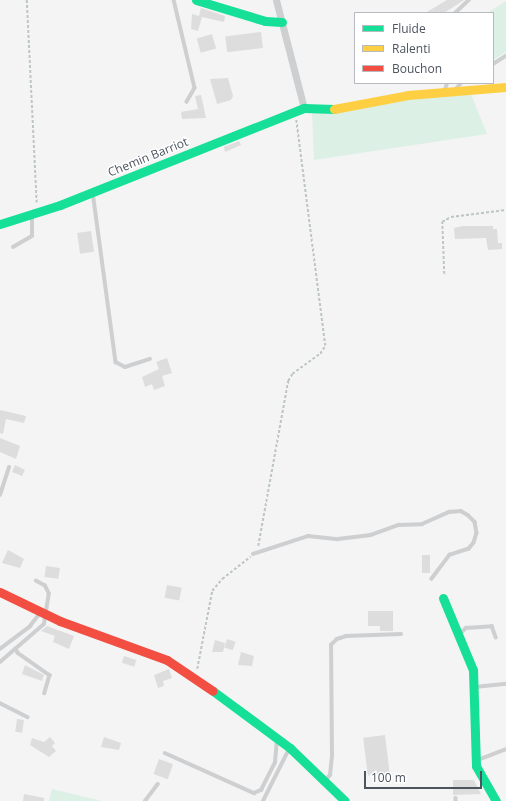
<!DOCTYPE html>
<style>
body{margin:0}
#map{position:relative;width:506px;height:801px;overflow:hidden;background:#f4f4f4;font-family:"Open Sans",sans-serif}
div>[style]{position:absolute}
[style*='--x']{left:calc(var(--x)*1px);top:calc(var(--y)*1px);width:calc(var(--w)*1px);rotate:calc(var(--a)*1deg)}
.green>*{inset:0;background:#dcf0e6}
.building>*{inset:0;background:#ddddde;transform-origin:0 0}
.path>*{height:1.5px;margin-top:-0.75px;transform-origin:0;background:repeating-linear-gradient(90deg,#bdc6c4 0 3px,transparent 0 5px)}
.lane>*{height:3.5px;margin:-1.75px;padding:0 1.75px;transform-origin:1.75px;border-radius:1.75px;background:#cecfd1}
.street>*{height:7px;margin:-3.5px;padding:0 3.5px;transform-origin:3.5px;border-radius:3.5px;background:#cecfd1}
.fast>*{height:9px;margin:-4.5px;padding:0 4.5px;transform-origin:4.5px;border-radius:4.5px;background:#16e098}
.slow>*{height:9px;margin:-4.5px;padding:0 4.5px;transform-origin:4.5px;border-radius:4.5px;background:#ffcf43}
.jam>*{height:9px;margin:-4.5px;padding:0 4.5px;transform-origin:4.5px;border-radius:4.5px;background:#f24e42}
span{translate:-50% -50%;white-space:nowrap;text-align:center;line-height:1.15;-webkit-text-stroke:3px #fff;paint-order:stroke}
.street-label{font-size:12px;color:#4c545f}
.legend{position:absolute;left:354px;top:12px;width:140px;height:72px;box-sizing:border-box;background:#fff;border:1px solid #b7bbbf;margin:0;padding:5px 7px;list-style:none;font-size:12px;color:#4c545f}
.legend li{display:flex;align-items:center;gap:8px;height:20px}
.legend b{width:20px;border:1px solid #b7bbbf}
.scale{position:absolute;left:364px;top:771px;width:118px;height:18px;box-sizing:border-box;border:2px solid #4c545f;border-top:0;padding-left:5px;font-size:12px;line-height:14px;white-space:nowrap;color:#4c545f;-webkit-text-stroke:3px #fff;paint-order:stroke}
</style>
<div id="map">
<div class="green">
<div style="clip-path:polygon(506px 1px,506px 52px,493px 60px,493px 13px,487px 13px)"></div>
<div style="clip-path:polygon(453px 92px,470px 92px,487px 134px,314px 160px,312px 113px)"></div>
<div style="clip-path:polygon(52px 789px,102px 801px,49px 801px)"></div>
</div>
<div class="building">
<div style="clip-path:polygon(447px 0,464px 0,444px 13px,425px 13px)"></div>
<div style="clip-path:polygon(201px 8px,225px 16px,224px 22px,202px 17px,198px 31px,191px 29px,192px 14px,199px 16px)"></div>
<div style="left:261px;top:32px;width:16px;height:36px;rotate:83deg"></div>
<div style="left:212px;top:34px;width:15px;height:16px;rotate:74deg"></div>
<div style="clip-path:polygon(228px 78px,233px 96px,231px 100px,217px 104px,210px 79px)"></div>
<div style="clip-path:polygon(201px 95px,206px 118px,182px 119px,181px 112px,198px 109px,195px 96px)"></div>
<div style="clip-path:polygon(239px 141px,241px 145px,225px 152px,224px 147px)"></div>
<div style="clip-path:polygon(463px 226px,493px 226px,493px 229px,497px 229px,498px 243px,502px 243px,502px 249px,488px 250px,486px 238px,455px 239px,454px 228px)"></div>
<div style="left:91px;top:231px;width:21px;height:14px;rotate:82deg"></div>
<div style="clip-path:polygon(167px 358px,172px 373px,162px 376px,165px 386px,154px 390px,152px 384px,145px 387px,142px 377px,159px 369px,156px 362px)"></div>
<div style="clip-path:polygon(0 410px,26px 416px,24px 423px,6px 419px,3px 434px,0 433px)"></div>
<div style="clip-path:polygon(0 438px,20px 446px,16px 459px,0 452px)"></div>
<div style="clip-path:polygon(15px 465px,25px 470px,22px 476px,12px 472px)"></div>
<div style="clip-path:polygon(8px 550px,24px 559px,20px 568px,2px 563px)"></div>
<div style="left:422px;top:555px;width:8px;height:18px"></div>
<div style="left:46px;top:566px;width:14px;height:11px;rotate:8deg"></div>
<div style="left:167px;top:585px;width:15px;height:13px;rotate:11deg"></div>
<div style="clip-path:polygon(368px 611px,393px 611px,393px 631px,380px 631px,380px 626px,368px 626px)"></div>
<div style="clip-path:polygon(47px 626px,74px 636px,69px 649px,53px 642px,55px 636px,41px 631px)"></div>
<div style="left:227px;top:639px;width:9px;height:9px;rotate:18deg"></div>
<div style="clip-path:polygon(215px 640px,225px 643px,223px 652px,212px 652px)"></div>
<div style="clip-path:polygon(241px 652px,254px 656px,252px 666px,238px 665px)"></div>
<div style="left:124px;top:656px;width:13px;height:7px;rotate:18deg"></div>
<div style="clip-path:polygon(25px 665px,44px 675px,42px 681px,22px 674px)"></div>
<div style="clip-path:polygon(169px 669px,172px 678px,163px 681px,164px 686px,158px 688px,154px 675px)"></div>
<div style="left:17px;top:719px;width:7px;height:13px;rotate:8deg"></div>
<div style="left:385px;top:735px;width:38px;height:22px;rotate:83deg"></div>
<div style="clip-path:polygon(50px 737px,55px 743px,52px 746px,56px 751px,49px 757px,30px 745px,32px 738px,44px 742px)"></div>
<div style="clip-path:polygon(104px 737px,121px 743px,119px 750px,101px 747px)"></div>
<div style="left:159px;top:759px;width:15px;height:16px;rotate:20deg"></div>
<div style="clip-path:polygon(453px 780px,474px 780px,481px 794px,453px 795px)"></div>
<div style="clip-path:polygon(24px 794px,44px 798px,44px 801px,23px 801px)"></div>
</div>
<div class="path">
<div style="--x:27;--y:0;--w:203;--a:87.2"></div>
<div style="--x:444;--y:274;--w:52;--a:-92.2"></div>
<div style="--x:442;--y:222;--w:10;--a:-29"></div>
<div style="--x:451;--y:217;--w:55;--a:-7.3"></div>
<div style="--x:258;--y:546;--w:168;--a:-79.7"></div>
<div style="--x:288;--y:381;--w:8;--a:-60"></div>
<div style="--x:292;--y:374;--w:34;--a:-36"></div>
<div style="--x:320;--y:354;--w:9;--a:-58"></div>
<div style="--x:325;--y:346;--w:228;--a:-97.3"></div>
<div style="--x:197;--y:669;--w:79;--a:-79.1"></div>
<div style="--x:212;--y:591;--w:16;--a:-50"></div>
<div style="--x:222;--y:579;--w:36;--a:-38"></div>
</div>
<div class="lane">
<div style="--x:174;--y:0;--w:90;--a:76.6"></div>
<div style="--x:195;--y:88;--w:16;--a:120"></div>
<div style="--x:455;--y:13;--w:19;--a:-43"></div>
<div style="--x:493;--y:64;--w:15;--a:-32"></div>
<div style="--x:456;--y:89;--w:8;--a:-50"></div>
<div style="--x:445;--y:90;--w:7;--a:-74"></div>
<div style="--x:93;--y:192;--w:172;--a:82.3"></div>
<div style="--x:116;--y:362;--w:10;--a:29"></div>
<div style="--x:125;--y:367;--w:26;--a:-18"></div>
<div style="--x:13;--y:247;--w:22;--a:-30"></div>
<div style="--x:32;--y:236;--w:21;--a:-90"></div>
<div style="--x:0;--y:495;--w:29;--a:-72"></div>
<div style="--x:253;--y:554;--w:58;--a:-18.1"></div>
<div style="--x:308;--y:536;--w:30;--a:6"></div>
<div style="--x:338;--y:539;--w:33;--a:-7"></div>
<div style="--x:371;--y:535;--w:29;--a:-20"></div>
<div style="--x:398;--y:525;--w:24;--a:-2"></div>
<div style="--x:422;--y:524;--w:30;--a:-24"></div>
<div style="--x:449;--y:512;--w:12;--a:-5"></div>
<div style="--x:461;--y:511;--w:8;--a:30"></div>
<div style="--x:468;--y:515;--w:10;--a:45"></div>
<div style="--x:475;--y:522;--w:11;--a:80"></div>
<div style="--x:477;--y:533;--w:10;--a:107"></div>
<div style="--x:474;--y:543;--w:8;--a:130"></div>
<div style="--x:469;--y:549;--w:20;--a:162"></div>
<div style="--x:450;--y:555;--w:30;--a:127"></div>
<div style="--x:461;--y:633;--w:7;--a:-45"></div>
<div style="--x:466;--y:628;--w:26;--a:-4"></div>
<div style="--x:492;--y:626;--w:12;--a:70"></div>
<div style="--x:16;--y:648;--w:5;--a:68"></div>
<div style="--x:18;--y:653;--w:39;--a:35"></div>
<div style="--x:50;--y:675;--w:19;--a:106"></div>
<div style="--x:0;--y:649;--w:38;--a:-37"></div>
<div style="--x:30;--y:626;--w:16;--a:-52"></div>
<div style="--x:0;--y:662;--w:58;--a:-40.8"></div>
<div style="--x:44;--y:624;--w:30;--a:-81"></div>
<div style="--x:49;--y:594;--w:9;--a:-117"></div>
<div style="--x:45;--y:586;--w:10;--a:-151"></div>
<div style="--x:475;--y:687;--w:31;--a:-6"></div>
<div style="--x:0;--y:703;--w:31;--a:27"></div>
<div style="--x:165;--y:753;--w:98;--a:24.2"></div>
<div style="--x:254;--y:793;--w:8;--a:-23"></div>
<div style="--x:261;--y:790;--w:31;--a:-63"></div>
<div style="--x:275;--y:762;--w:21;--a:-85"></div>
<div style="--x:478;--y:760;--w:30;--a:-21"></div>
<div style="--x:325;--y:781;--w:8;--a:-50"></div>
<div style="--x:330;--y:775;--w:20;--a:-84"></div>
<div style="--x:332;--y:755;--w:110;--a:-90.5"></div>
<div style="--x:331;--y:645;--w:8;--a:-45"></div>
<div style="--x:337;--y:639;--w:9;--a:-18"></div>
<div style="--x:346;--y:636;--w:55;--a:-2.1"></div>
<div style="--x:456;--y:798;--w:3;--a:90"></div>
<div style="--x:145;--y:801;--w:21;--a:-53"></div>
<div style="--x:263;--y:801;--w:58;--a:-63.4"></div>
</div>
<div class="street">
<div style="--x:276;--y:0;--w:112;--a:75.5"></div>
</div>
<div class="fast">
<div style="--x:196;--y:0;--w:72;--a:16.9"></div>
<div style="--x:265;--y:21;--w:17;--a:3"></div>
<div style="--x:0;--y:224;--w:63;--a:-17.6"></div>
<div style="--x:60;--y:205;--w:263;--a:-21.7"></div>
<div style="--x:304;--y:108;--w:30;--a:2"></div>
<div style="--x:443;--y:598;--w:78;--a:67.4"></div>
<div style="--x:473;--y:670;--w:96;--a:88.2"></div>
<div style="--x:476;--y:766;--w:40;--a:60.3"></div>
<div style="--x:213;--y:691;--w:96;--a:36.5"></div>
<div style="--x:290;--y:748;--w:76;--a:43.9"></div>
</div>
<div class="slow">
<div style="--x:334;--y:109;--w:75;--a:-10.7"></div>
<div style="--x:408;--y:95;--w:98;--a:-4.7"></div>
</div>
<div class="jam">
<div style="--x:0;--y:592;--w:67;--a:25.8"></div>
<div style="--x:60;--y:621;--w:114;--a:20"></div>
<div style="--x:167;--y:660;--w:55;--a:34"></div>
</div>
<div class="street-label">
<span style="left:148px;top:157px;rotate:-22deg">Chemin Barriot</span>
</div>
<ul class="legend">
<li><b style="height:5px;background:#16e098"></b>Fluide</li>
<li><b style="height:5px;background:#ffcf43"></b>Ralenti</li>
<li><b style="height:5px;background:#f24e42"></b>Bouchon</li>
</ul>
<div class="scale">100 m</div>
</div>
